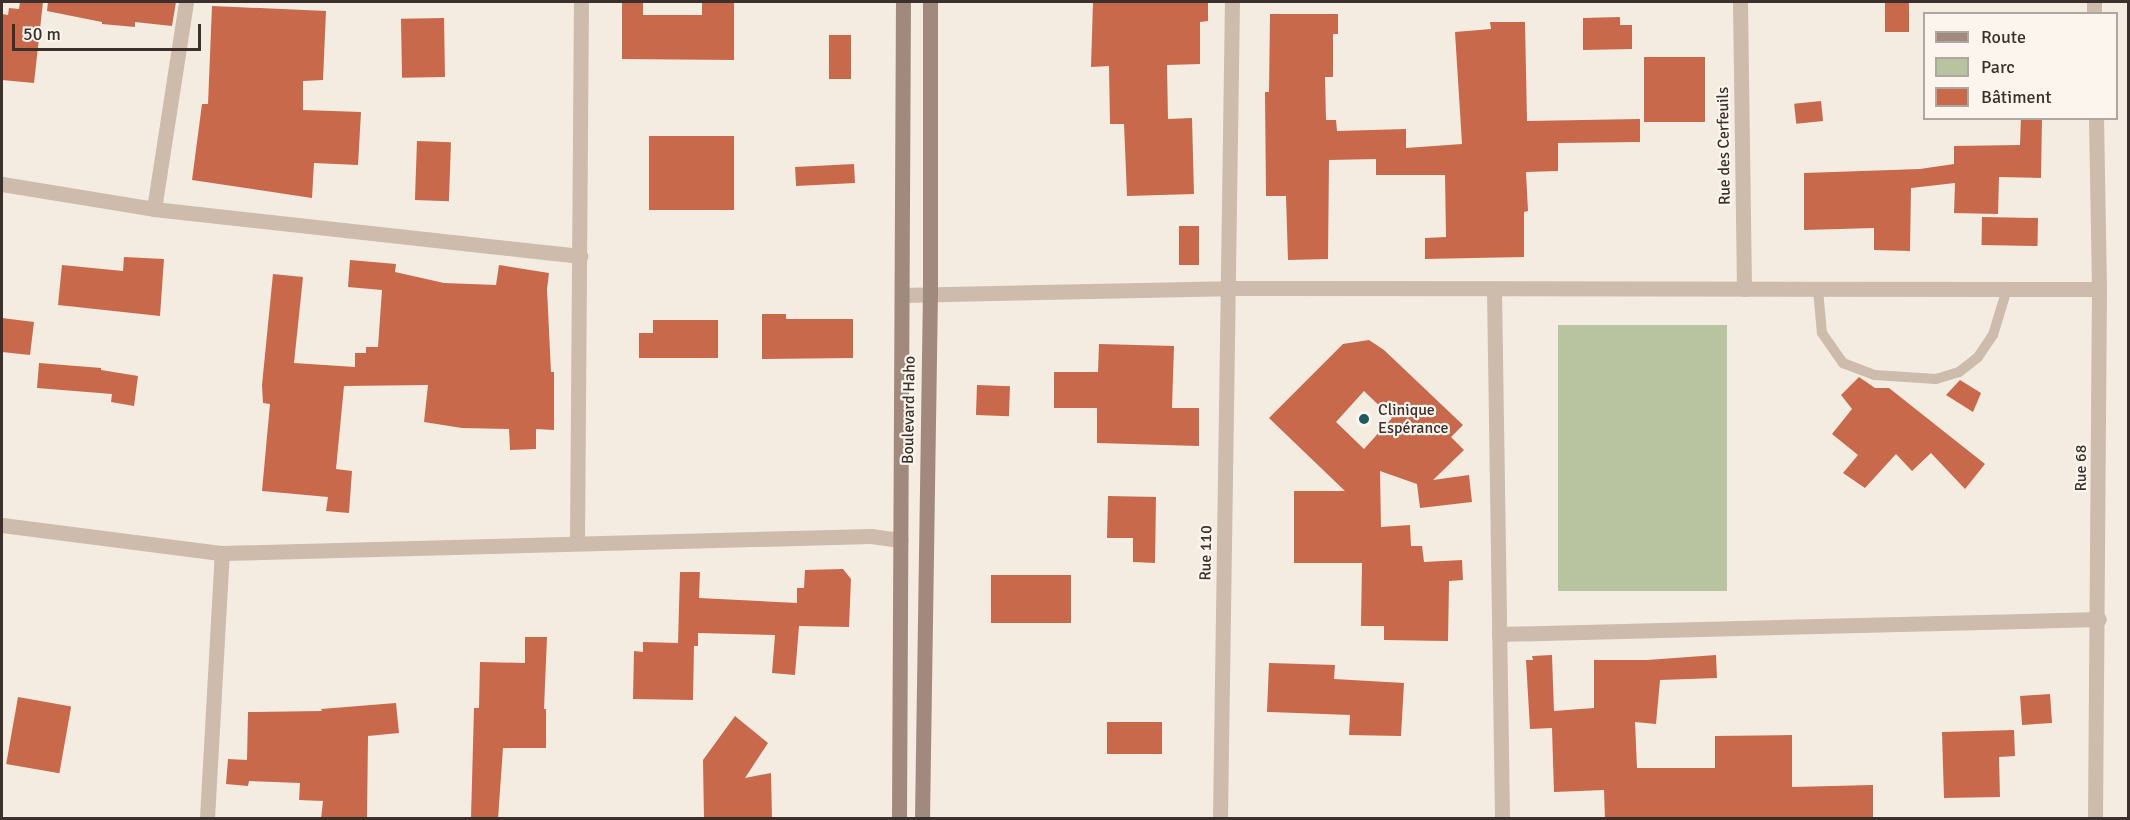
<!DOCTYPE html>
<meta charset="utf-8">
<style>
body{margin:0}
#map{position:relative;width:2130px;height:820px;overflow:hidden;background:#f4ebe1;font-family:Signika,sans-serif}
div>[style]{position:absolute}
[style*='--x']{left:calc(var(--x)*1px);top:calc(var(--y)*1px);width:calc(var(--w)*1px);rotate:calc(var(--a)*1deg)}
.green>*{inset:0;background:#b8c4a0;transform-origin:0 0}
.building>*{inset:0;background:#c8694b;transform-origin:0 0}
.lane>*{height:10px;margin:-5px;padding:0 5px;transform-origin:5px;border-radius:5px;background:#cdbbac}
.street>*{height:15px;margin:-7.5px;padding:0 7.5px;transform-origin:7.5px;border-radius:7.5px;background:#cdbbac}
.secondary>*{height:15px;margin:-7.5px;padding:0 7.5px;transform-origin:7.5px;border-radius:7.5px;background:#a18a7d}
.dots>*{width:16px;height:16px;translate:-50% -50%;box-sizing:border-box;border:3px solid #fbf5ee;border-radius:50%}
span{translate:-50% -50%;white-space:nowrap;text-align:center;line-height:1.15;-webkit-text-stroke:4.5px #fbf5ee;paint-order:stroke}
.street-label{font-size:16px;color:#3b302b}
.poi-label{font-size:16px;color:#3b302b}
.left{translate:0 -50%;text-align:left}
.frame{position:absolute;inset:0;border:3px solid #3b302b;pointer-events:none}
.legend{position:absolute;left:1923px;top:12px;width:195px;height:108px;box-sizing:border-box;background:#fbf5ee;border:2px solid #aea6a0;margin:0;padding:8px 10px;list-style:none;font-size:18px;color:#3b302b}
.legend li{display:flex;align-items:center;gap:12px;height:30px}
.legend b{width:30px;border:2px solid #aea6a0}
.scale{position:absolute;left:12px;top:24px;width:189px;height:27px;box-sizing:border-box;border:3px solid #3b302b;border-top:0;padding-left:8px;font-size:18px;line-height:21px;white-space:nowrap;color:#3b302b;-webkit-text-stroke:4px #fbf5ee;paint-order:stroke}
</style>
<div id="map">
<div class="green">
<div style="left:1727px;top:325px;width:266px;height:169px;rotate:90deg"></div>
</div>
<div class="building">
<div style="clip-path:polygon(20px 2px,43px 2px,34px 83px,2px 80px,2px 14px,8px 15px,9px 8px,19px 9px)"></div>
<div style="clip-path:polygon(48px 2px,176px 2px,172px 26px,135px 22px,135px 27px,102px 24px,102px 22px,47px 11px)"></div>
<div style="clip-path:polygon(622px 2px,643px 2px,643px 15px,702px 15px,702px 2px,734px 2px,734px 60px,622px 59px)"></div>
<div style="clip-path:polygon(1093px 2px,1208px 2px,1208px 21px,1200px 22px,1200px 64px,1167px 65px,1168px 119px,1192px 118px,1194px 194px,1127px 196px,1124px 124px,1110px 124px,1109px 66px,1091px 67px)"></div>
<div style="left:1885px;top:2px;width:24px;height:30px"></div>
<div style="clip-path:polygon(212px 6px,326px 11px,323px 80px,303px 81px,303px 110px,361px 112px,358px 165px,314px 163px,312px 198px,192px 180px,202px 104px,208px 104px)"></div>
<div style="clip-path:polygon(1270px 14px,1338px 14px,1338px 34px,1333px 34px,1333px 77px,1325px 77px,1326px 120px,1336px 120px,1337px 131px,1406px 129px,1406px 148px,1462px 144px,1455px 32px,1491px 29px,1490px 22px,1525px 22px,1527px 121px,1640px 119px,1640px 142px,1558px 143px,1558px 171px,1526px 172px,1528px 211px,1524px 212px,1524px 257px,1425px 259px,1425px 238px,1446px 237px,1445px 175px,1376px 175px,1376px 159px,1329px 160px,1328px 259px,1288px 260px,1286px 196px,1266px 196px,1265px 92px,1269px 92px)"></div>
<div style="clip-path:polygon(1620px 17px,1620px 25px,1632px 25px,1632px 49px,1583px 50px,1583px 18px)"></div>
<div style="left:444px;top:18px;width:59px;height:43px;rotate:89deg"></div>
<div style="left:829px;top:35px;width:22px;height:44px"></div>
<div style="left:1705px;top:57px;width:65px;height:61px;rotate:90deg"></div>
<div style="left:1821px;top:101px;width:20px;height:27px;rotate:84deg"></div>
<div style="clip-path:polygon(2021px 118px,2042px 118px,2041px 178px,1999px 177px,1998px 214px,1954px 213px,1955px 183px,1911px 188px,1910px 251px,1874px 250px,1874px 228px,1804px 230px,1804px 173px,1920px 169px,1954px 164px,1954px 146px,2020px 145px)"></div>
<div style="left:649px;top:136px;width:85px;height:74px"></div>
<div style="left:417px;top:141px;width:34px;height:59px;rotate:2deg"></div>
<div style="left:854px;top:164px;width:19px;height:59px;rotate:87deg"></div>
<div style="left:1982px;top:217px;width:56px;height:28px;rotate:1deg"></div>
<div style="left:1199px;top:226px;width:39px;height:20px;rotate:90deg"></div>
<div style="clip-path:polygon(124px 257px,164px 259px,160px 316px,58px 305px,62px 265px,123px 271px)"></div>
<div style="clip-path:polygon(350px 260px,396px 264px,395px 272px,444px 283px,496px 285px,499px 265px,549px 273px,547px 289px,551px 372px,554px 372px,554px 430px,536px 429px,536px 449px,510px 450px,509px 429px,462px 428px,424px 422px,428px 385px,344px 386px,336px 469px,352px 471px,349px 513px,326px 511px,328px 497px,262px 491px,270px 404px,263px 403px,262px 385px,273px 274px,303px 277px,294px 363px,355px 367px,355px 353px,366px 353px,366px 347px,378px 347px,382px 290px,348px 287px)"></div>
<div style="clip-path:polygon(762px 314px,786px 314px,786px 319px,853px 319px,853px 358px,762px 359px)"></div>
<div style="clip-path:polygon(2px 318px,34px 322px,30px 355px,2px 352px)"></div>
<div style="clip-path:polygon(653px 320px,718px 320px,718px 358px,639px 358px,639px 333px,653px 333px)"></div>
<div style="clip-path:polygon(evenodd,1369px 340px,1384px 350px,1463px 425px,1451px 437px,1464px 450px,1433px 480px,1469px 475px,1472px 502px,1420px 508px,1417px 484px,1380px 471px,1381px 527px,1410px 525px,1411px 546px,1422px 546px,1424px 562px,1462px 560px,1463px 580px,1449px 581px,1448px 641px,1384px 640px,1384px 626px,1361px 626px,1362px 563px,1294px 563px,1294px 491px,1345px 491px,1269px 418px,1343px 344px,1369px 340px,1364px 391px,1392px 418px,1364px 449px,1336px 422px,1364px 391px)"></div>
<div style="clip-path:polygon(1099px 344px,1174px 346px,1172px 408px,1199px 408px,1199px 446px,1097px 443px,1097px 408px,1054px 408px,1054px 372px,1098px 372px)"></div>
<div style="clip-path:polygon(39px 363px,101px 368px,101px 370px,138px 376px,134px 406px,111px 402px,112px 394px,37px 388px)"></div>
<div style="clip-path:polygon(1859px 377px,1875px 388px,1889px 388px,1985px 464px,1965px 489px,1931px 453px,1912px 471px,1896px 454px,1865px 488px,1843px 473px,1858px 455px,1832px 434px,1852px 409px,1841px 395px)"></div>
<div style="clip-path:polygon(1960px 380px,1981px 393px,1973px 412px,1946px 395px)"></div>
<div style="left:977px;top:385px;width:33px;height:30px;rotate:2deg"></div>
<div style="clip-path:polygon(1108px 496px,1156px 497px,1155px 563px,1133px 562px,1133px 538px,1107px 538px)"></div>
<div style="clip-path:polygon(843px 569px,851px 579px,849px 627px,799px 626px,795px 675px,772px 673px,775px 635px,698px 633px,698px 646px,694px 646px,693px 700px,633px 699px,634px 651px,643px 652px,643px 642px,678px 643px,680px 572px,700px 572px,699px 598px,797px 603px,797px 588px,804px 588px,805px 570px)"></div>
<div style="left:991px;top:575px;width:80px;height:48px"></div>
<div style="clip-path:polygon(525px 637px,547px 637px,544px 709px,546px 709px,546px 748px,503px 748px,498px 819px,471px 819px,474px 708px,479px 708px,480px 662px,525px 663px)"></div>
<div style="clip-path:polygon(1552px 655px,1554px 711px,1594px 708px,1594px 660px,1647px 660px,1716px 655px,1717px 678px,1660px 680px,1656px 724px,1635px 722px,1637px 768px,1715px 768px,1715px 736px,1792px 735px,1792px 787px,1873px 785px,1873px 819px,1605px 819px,1604px 790px,1554px 792px,1552px 728px,1530px 729px,1526px 660px,1533px 660px,1532px 656px)"></div>
<div style="clip-path:polygon(1269px 663px,1335px 665px,1334px 679px,1404px 683px,1401px 736px,1349px 735px,1350px 715px,1267px 712px)"></div>
<div style="left:2050px;top:694px;width:29px;height:30px;rotate:86deg"></div>
<div style="left:18px;top:697px;width:54px;height:68px;rotate:10deg"></div>
<div style="clip-path:polygon(396px 703px,399px 733px,368px 736px,367px 819px,321px 819px,323px 801px,299px 800px,300px 783px,249px 781px,248px 786px,226px 784px,228px 759px,247px 760px,248px 712px,322px 711px,321px 709px)"></div>
<div style="clip-path:polygon(735px 716px,768px 743px,745px 778px,771px 773px,772px 819px,704px 819px,703px 760px)"></div>
<div style="left:1107px;top:722px;width:55px;height:32px"></div>
<div style="clip-path:polygon(2014px 730px,2015px 756px,1999px 757px,2000px 797px,1944px 798px,1942px 732px)"></div>
</div>
<div class="lane">
<div style="--x:1818;--y:290;--w:43;--a:84.7"></div>
<div style="--x:1822;--y:333;--w:37;--a:55"></div>
<div style="--x:1843;--y:363;--w:34;--a:21"></div>
<div style="--x:1875;--y:375;--w:61;--a:3.8"></div>
<div style="--x:1936;--y:379;--w:24;--a:-17"></div>
<div style="--x:1959;--y:372;--w:24;--a:-38"></div>
<div style="--x:1978;--y:357;--w:27;--a:-56"></div>
<div style="--x:1993;--y:335;--w:48;--a:-73.1"></div>
</div>
<div class="street">
<div style="--x:1740;--y:2;--w:287;--a:89.2"></div>
<div style="--x:2094;--y:2;--w:12;--a:90"></div>
<div style="--x:2;--y:184;--w:154;--a:9.3"></div>
<div style="--x:154;--y:209;--w:429;--a:6.3"></div>
<div style="--x:154;--y:209;--w:209;--a:-81.2"></div>
<div style="--x:1494;--y:289;--w:529;--a:89.13"></div>
<div style="--x:902;--y:295;--w:326;--a:-1.2"></div>
<div style="--x:1228;--y:288;--w:871;--a:0.07"></div>
<div style="--x:2;--y:525;--w:222;--a:7.3"></div>
<div style="--x:222;--y:553;--w:649;--a:-1.5"></div>
<div style="--x:871;--y:536;--w:30;--a:8"></div>
<div style="--x:577;--y:542;--w:540;--a:-89.58"></div>
<div style="--x:1499;--y:634;--w:600;--a:-1.43"></div>
<div style="--x:207;--y:818;--w:265;--a:-86.8"></div>
<div style="--x:1220;--y:818;--w:816;--a:-89.16"></div>
<div style="--x:2095;--y:818;--w:529;--a:-89.57"></div>
<div style="--x:2099;--y:289;--w:171;--a:-91"></div>
</div>
<div class="secondary">
<div style="--x:899;--y:818;--w:816;--a:-89.72"></div>
<div style="--x:922;--y:818;--w:524;--a:-89.13"></div>
<div style="--x:930;--y:294;--w:292;--a:-90"></div>
</div>
<div class="dots">
<div style="left:1364px;top:419px;background:#1f5a5e"></div>
</div>
<div class="street-label">
<span style="left:1724px;top:146px;rotate:-91deg">Rue des Cerfeuils</span>
<span style="left:909px;top:410px;rotate:-89deg">Boulevard Haho</span>
<span style="left:2081px;top:468px;rotate:-90deg">Rue 68</span>
<span style="left:1206px;top:553px;rotate:-89deg">Rue 110</span>
</div>
<div class="poi-label">
<span class="left" style="left:1378px;top:419px">Clinique<br>Espérance</span>
</div>
<div class="frame"></div>
<ul class="legend">
<li><b style="height:8px;background:#a18a7d"></b>Route</li>
<li><b style="height:16px;background:#b8c4a0"></b>Parc</li>
<li><b style="height:16px;background:#c8694b"></b>Bâtiment</li>
</ul>
<div class="scale">50 m</div>
</div>
